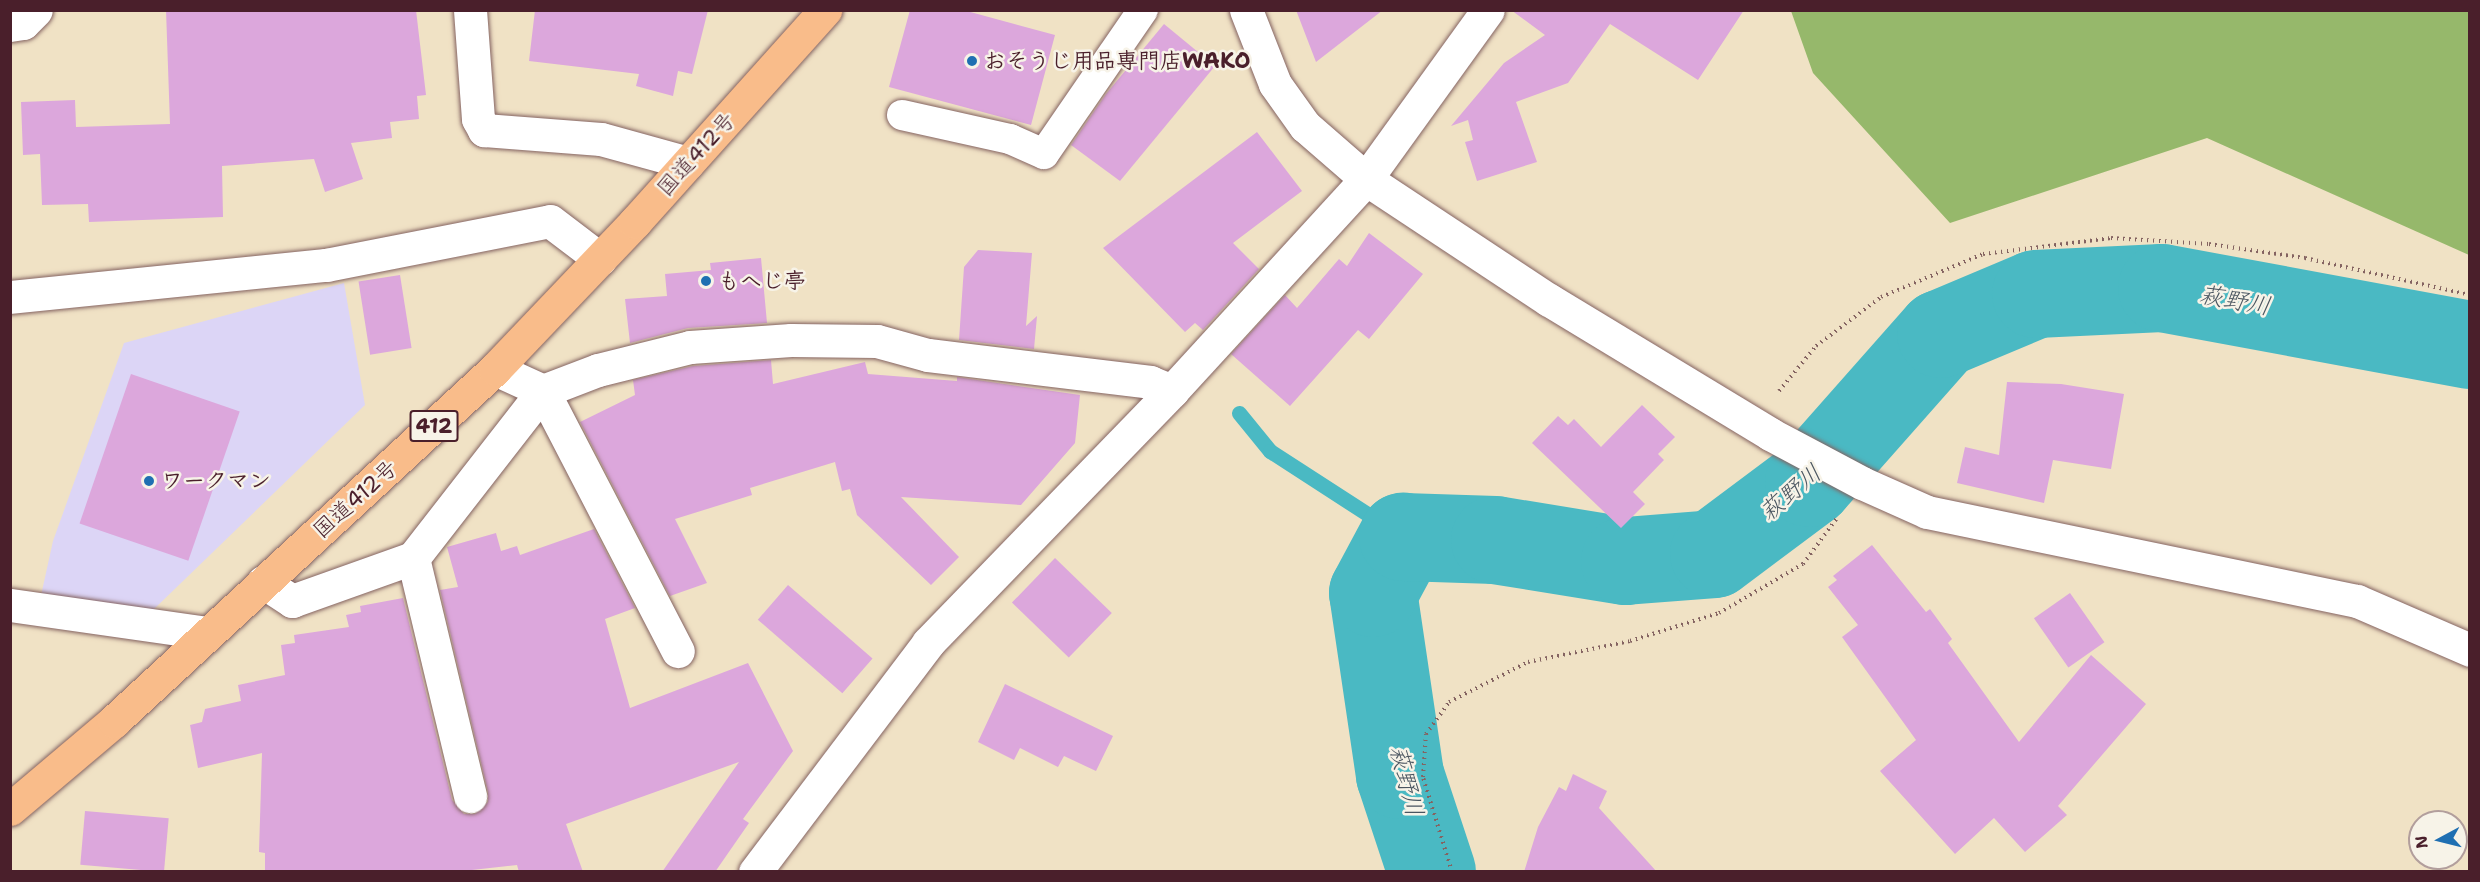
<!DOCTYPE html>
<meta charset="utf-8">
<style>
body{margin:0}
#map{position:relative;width:2480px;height:882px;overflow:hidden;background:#f0e2c5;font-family:"Shantell Sans","Klee One",sans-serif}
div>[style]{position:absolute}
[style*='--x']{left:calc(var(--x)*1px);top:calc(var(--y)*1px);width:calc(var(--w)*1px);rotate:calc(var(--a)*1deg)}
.built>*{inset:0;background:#dcd5f6}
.forest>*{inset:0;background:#96b86b}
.stream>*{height:15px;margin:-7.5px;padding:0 7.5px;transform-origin:7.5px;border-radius:7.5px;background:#4ab9c3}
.river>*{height:88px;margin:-44px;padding:0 44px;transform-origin:44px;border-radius:44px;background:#4ab9c3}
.building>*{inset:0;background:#dca7dc;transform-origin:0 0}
.path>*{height:4px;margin-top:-2px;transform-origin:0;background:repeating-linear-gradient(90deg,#846361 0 1.5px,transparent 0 6px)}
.roads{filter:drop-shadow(0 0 2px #846361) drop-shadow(0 0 2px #846361)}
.service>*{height:30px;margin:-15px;padding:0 15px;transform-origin:15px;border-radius:15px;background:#fff}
.minor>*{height:33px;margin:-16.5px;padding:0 16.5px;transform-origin:16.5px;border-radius:16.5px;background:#fff}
.tertiary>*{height:33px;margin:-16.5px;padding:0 16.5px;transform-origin:16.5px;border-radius:16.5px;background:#fff}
.trunk>*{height:33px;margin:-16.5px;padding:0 16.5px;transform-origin:16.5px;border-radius:16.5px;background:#f9bc8a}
.dots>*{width:16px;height:16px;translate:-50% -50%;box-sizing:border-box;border:3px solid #f7f3e8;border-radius:50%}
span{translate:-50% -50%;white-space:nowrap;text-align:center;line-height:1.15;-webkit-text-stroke:5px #f7f3e8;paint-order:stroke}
.shield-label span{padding:2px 4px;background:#f7f3e8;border:2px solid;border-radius:4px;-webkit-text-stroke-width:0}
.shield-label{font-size:21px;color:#4a1f2b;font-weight:700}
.poi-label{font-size:22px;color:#4a1f2b;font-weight:700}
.left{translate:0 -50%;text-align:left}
.street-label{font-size:22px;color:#4a1f2b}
.water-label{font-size:24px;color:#4a5560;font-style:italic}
.frame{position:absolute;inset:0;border:12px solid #4a1f2b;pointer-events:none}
.north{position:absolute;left:2408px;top:810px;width:60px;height:60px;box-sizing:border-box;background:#f7f3e8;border:2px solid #b29e9c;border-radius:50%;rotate:263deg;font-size:16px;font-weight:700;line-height:24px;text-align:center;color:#4a1f2b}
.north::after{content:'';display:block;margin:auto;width:21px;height:27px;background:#1f6fb2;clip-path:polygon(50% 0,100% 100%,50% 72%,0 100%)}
</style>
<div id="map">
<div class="built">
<div style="clip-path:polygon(344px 283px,365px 405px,152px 611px,40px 600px,53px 541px,124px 343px)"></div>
</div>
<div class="forest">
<div style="clip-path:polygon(1791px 11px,2469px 11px,2469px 255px,2207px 138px,1950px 223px,1813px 73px)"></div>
</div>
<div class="stream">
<div style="--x:1239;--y:413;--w:49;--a:50.8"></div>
<div style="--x:1270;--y:451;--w:158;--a:32.9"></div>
</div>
<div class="river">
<div style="--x:1432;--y:872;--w:102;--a:-108.3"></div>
<div style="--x:1400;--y:775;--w:184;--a:-98.4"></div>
<div style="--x:1373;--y:593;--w:64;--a:-61.8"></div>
<div style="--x:1403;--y:537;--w:92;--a:1.9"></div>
<div style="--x:1495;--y:540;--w:132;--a:9.2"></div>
<div style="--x:1625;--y:561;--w:89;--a:-4.5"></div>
<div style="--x:1714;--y:554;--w:119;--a:-36.8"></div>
<div style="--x:1809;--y:483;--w:199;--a:-48.5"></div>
<div style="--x:1941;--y:334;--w:103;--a:-22.8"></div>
<div style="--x:2036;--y:294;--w:126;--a:-2.7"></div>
<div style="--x:2162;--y:288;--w:313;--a:10.5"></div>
</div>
<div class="building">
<div style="clip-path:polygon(166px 10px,416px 10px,426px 95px,417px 96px,419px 119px,390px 122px,392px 138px,351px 143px,363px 179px,325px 192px,314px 159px,222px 166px,223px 217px,89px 222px,88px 204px,42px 205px,40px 154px,23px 155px,21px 102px,75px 100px,76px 127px,170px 124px)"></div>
<div style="clip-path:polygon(535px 10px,708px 10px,692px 74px,678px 71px,673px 96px,636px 86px,639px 74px,529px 61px)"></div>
<div style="clip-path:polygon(910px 10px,963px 10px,1055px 35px,1031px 125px,889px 87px)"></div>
<div style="clip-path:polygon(1296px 10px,1383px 10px,1316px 62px)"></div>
<div style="clip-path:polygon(1511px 10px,1744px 10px,1698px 80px,1610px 24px,1568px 83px,1516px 102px,1537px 162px,1477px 181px,1465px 142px,1473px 140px,1468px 120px,1451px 126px,1504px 63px,1545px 35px)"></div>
<div style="clip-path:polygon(1164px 24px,1215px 66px,1120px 181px,1071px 145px,1106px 94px)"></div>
<div style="clip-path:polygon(1257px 132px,1302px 191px,1233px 243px,1259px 269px,1203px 330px,1195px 323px,1185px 332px,1103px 248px)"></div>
<div style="clip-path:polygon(1369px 233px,1423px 274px,1369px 339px,1358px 330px,1290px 406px,1231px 354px,1285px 295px,1297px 308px,1339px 259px,1347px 266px)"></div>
<div style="clip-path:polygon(978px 250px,1032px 253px,1026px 326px,1037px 316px,1034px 349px,959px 340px,964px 267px)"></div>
<div style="clip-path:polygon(761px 258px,767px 323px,688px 328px,630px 343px,625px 299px,667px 296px,665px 274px,711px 270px,710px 263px)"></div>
<div style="left:400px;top:275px;width:74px;height:42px;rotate:81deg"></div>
<div style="clip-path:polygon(771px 360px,773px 384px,865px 362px,868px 374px,957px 381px,957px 377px,1080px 395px,1075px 443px,1021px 505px,901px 497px,959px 557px,931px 585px,857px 515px,850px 489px,842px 491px,835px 462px,750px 488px,752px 495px,675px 519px,707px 583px,670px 596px,580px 422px,635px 395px,633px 380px,693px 366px)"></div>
<div style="left:131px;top:374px;width:115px;height:158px;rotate:19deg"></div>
<div style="clip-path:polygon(2007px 382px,2061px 384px,2124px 394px,2111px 469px,2053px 460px,2044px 503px,1957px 483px,1965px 447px,1999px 455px)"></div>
<div style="clip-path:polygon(1642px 405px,1675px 437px,1658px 454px,1664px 460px,1633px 492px,1645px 504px,1621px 528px,1532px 443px,1558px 416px,1568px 425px,1574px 419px,1601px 447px)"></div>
<div style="clip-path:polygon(594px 529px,635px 608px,605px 619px,630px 708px,748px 663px,793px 751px,743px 819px,749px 823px,715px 872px,662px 872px,739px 762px,566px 824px,583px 872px,519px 872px,517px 865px,454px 872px,265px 872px,265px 853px,259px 852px,262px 753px,198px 768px,190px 725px,202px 722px,205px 709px,241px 701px,238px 685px,285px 675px,281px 645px,295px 643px,294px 635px,349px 627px,346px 615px,361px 612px,360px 606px,403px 598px,452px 800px,464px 814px,475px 814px,488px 802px,488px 792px,440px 590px,458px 587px,447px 547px,496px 533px,501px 551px,517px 546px,520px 555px)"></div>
<div style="clip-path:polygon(1872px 545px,1926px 612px,1930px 609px,1952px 639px,1948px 643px,2019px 742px,2091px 655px,2146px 704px,2058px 806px,2067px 815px,2025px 852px,1994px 818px,1955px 854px,1880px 771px,1916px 740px,1842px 637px,1858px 625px,1828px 587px,1837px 580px,1833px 576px)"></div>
<div style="left:1055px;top:558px;width:79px;height:62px;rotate:44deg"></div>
<div style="left:788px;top:585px;width:112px;height:46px;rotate:41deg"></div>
<div style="left:2070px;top:593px;width:60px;height:44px;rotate:55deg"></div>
<div style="clip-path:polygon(1005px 684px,1113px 736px,1096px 771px,1064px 756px,1058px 767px,1020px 748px,1014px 760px,978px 742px)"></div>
<div style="clip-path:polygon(1573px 774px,1607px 791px,1599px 808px,1657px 872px,1524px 872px,1538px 827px,1559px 787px,1566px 791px)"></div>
<div style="left:85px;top:811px;width:84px;height:54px;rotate:5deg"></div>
</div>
<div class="path">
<div style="--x:1779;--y:391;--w:58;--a:-50.6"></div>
<div style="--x:1816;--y:346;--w:81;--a:-37"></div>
<div style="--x:1881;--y:297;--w:111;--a:-22.9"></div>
<div style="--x:1983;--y:254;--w:129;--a:-7.1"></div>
<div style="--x:2111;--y:238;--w:98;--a:3.5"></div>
<div style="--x:2209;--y:244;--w:97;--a:8.3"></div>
<div style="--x:2305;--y:258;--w:169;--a:12.6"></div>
<div style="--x:1452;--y:872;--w:99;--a:-107"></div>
<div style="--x:1423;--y:777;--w:43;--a:-86"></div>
<div style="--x:1426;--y:734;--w:39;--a:-54"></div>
<div style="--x:1449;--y:702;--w:89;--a:-26.9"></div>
<div style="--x:1528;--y:662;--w:104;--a:-11.6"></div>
<div style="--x:1630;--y:641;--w:93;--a:-17.5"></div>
<div style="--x:1719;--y:613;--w:97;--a:-30.3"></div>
<div style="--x:1803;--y:564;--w:57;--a:-53.5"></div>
</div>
<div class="roads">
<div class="service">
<div style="--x:902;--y:115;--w:111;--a:12.5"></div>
<div style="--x:1010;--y:139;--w:37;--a:24"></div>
<div style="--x:1044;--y:154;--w:175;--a:-55.5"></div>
</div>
<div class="minor">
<div style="--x:470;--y:10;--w:109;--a:85.8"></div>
<div style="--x:478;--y:119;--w:13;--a:61"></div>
<div style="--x:484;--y:130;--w:117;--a:4.4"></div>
<div style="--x:601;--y:139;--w:90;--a:15.4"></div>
<div style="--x:10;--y:25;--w:13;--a:-9"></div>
<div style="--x:23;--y:23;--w:18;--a:-45"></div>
<div style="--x:1366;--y:179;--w:208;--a:-54.2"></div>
<div style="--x:10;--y:297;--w:318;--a:-5.8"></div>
<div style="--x:326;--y:265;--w:228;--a:-11.1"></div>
<div style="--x:550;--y:221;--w:63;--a:37.2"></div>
<div style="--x:495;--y:369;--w:53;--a:24.6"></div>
<div style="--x:543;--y:391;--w:59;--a:-20.9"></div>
<div style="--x:598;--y:370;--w:95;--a:-14"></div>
<div style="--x:690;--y:347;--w:101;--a:-4"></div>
<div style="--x:791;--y:340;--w:86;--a:0.7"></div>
<div style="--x:877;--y:341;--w:53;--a:15.4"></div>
<div style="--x:928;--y:355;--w:224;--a:6.9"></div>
<div style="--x:1150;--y:382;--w:24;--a:22"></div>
<div style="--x:413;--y:558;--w:212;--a:-52.1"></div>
<div style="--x:543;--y:391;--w:293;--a:62.6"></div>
<div style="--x:263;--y:582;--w:35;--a:33"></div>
<div style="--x:292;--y:601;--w:128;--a:-19.6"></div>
<div style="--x:413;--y:558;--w:245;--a:76.5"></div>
<div style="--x:10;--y:605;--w:199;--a:8.1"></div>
</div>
<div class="tertiary">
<div style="--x:1246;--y:10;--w:79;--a:68.6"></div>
<div style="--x:1275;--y:84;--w:52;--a:54.5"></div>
<div style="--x:1305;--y:126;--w:81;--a:41"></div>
<div style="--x:1366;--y:179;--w:219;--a:33.5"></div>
<div style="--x:1549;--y:300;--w:258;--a:31.2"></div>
<div style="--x:1770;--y:434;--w:104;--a:28"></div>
<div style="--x:1862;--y:483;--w:71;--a:24"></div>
<div style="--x:1927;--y:512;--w:439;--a:11.7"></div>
<div style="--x:2357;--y:601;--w:123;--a:23.4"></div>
<div style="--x:755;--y:872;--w:287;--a:-52.9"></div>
<div style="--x:928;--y:643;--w:351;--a:-45.9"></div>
<div style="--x:1172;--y:391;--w:287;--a:-47.5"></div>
</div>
<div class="trunk">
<div style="--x:10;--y:809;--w:136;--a:-40.2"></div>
<div style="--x:114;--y:721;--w:519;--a:-42.73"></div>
<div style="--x:495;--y:369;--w:203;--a:-46.4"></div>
<div style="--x:635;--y:222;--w:285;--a:-48.1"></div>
</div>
</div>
<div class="dots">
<div style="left:972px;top:61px;background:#1f6fb2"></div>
<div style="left:706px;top:281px;background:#1f6fb2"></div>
<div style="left:149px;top:481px;background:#1f6fb2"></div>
</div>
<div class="shield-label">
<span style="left:434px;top:426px">412</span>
</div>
<div class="poi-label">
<span class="left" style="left:984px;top:61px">おそうじ用品専門店WAKO</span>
<span class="left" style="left:718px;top:281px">もへじ亭</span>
<span class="left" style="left:161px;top:481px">ワークマン</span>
</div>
<div class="street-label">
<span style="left:696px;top:154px;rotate:-48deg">国道412号</span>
<span style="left:355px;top:499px;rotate:-42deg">国道412号</span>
</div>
<div class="water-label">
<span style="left:2235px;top:301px;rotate:10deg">萩野川</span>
<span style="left:1791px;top:493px;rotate:-40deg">萩野川</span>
<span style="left:1406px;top:781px;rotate:76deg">萩野川</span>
</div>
<div class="frame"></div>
<div class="north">N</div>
</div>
